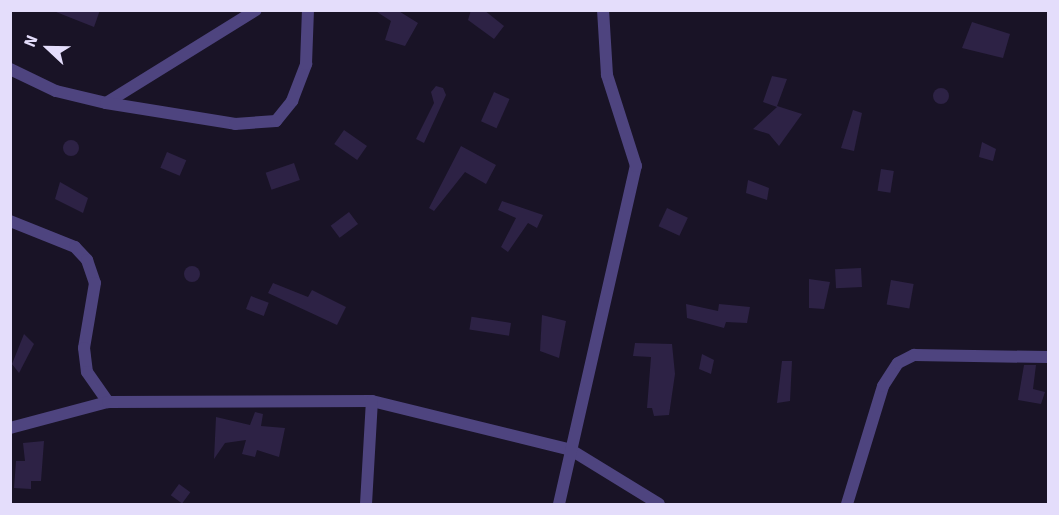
<!DOCTYPE html>
<style>
body{margin:0}
#map{position:relative;width:1059px;height:515px;overflow:hidden;background:#191326;font-family:Signika,sans-serif}
div>[style]{position:absolute}
[style*='--x']{left:calc(var(--x)*1px);top:calc(var(--y)*1px);width:calc(var(--w)*1px);rotate:calc(var(--a)*1deg)}
.building>*{inset:0;background:#2d2245;transform-origin:0 0}
.round{border-radius:50%}
.street>*{height:12px;margin:-6px;padding:0 6px;transform-origin:6px;border-radius:6px;background:#4e447f}
span{translate:-50% -50%;white-space:nowrap;text-align:center;line-height:1.15;-webkit-text-stroke:4.5px #191326;paint-order:stroke}
.frame{position:absolute;inset:0;border:12px solid #e4ddfb;pointer-events:none}
.north{position:absolute;left:18px;top:18px;width:60px;height:60px;-webkit-text-stroke:4px #191326;paint-order:stroke;rotate:292deg;font-size:16px;font-weight:700;line-height:24px;text-align:center;color:#e4ddfb}
.north::after{content:'';display:block;margin:auto;width:21px;height:27px;background:#e4ddfb;clip-path:polygon(50% 0,100% 100%,50% 72%,0 100%)}
</style>
<div id="map">
<div class="building">
<div style="clip-path:polygon(51px 10px,100px 10px,94px 27px)"></div>
<div style="clip-path:polygon(374px 10px,397px 10px,418px 23px,405px 46px,385px 40px,391px 21px)"></div>
<div style="clip-path:polygon(471px 10px,484px 10px,504px 26px,494px 39px,468px 20px)"></div>
<div style="clip-path:polygon(972px 22px,1010px 34px,1003px 58px,962px 48px)"></div>
<div style="clip-path:polygon(772px 76px,787px 79px,777px 106px,802px 114px,779px 146px,769px 134px,753px 129px,777px 107px,763px 102px)"></div>
<div style="clip-path:polygon(436px 86px,443px 88px,446px 95px,424px 143px,416px 139px,434px 103px,431px 92px)"></div>
<div class="round" style="left:933px;top:88px;width:16px;height:16px"></div>
<div style="left:494px;top:92px;width:17px;height:32px;rotate:24deg"></div>
<div style="clip-path:polygon(853px 110px,862px 113px,854px 151px,841px 148px)"></div>
<div style="left:344px;top:130px;width:28px;height:17px;rotate:35deg"></div>
<div class="round" style="left:63px;top:140px;width:16px;height:16px"></div>
<div style="clip-path:polygon(982px 142px,996px 149px,993px 161px,979px 157px)"></div>
<div style="clip-path:polygon(461px 146px,496px 165px,486px 184px,465px 172px,434px 211px,429px 208px)"></div>
<div style="left:167px;top:152px;width:21px;height:17px;rotate:23deg"></div>
<div style="left:294px;top:163px;width:18px;height:30px;rotate:71deg"></div>
<div style="left:881px;top:169px;width:13px;height:22px;rotate:9deg"></div>
<div style="clip-path:polygon(748px 180px,769px 188px,767px 200px,746px 193px)"></div>
<div style="clip-path:polygon(60px 182px,88px 198px,83px 213px,55px 199px)"></div>
<div style="clip-path:polygon(502px 201px,543px 215px,537px 228px,528px 223px,508px 252px,501px 247px,516px 218px,498px 210px)"></div>
<div style="left:667px;top:208px;width:23px;height:20px;rotate:25deg"></div>
<div style="left:349px;top:212px;width:15px;height:23px;rotate:53deg"></div>
<div class="round" style="left:184px;top:266px;width:16px;height:16px"></div>
<div style="left:861px;top:268px;width:19px;height:26px;rotate:87deg"></div>
<div style="clip-path:polygon(809px 279px,830px 282px,824px 309px,809px 308px)"></div>
<div style="left:891px;top:280px;width:23px;height:25px;rotate:10deg"></div>
<div style="clip-path:polygon(273px 283px,308px 297px,312px 290px,346px 307px,337px 325px,268px 293px)"></div>
<div style="left:251px;top:296px;width:19px;height:14px;rotate:21deg"></div>
<div style="clip-path:polygon(686px 304px,718px 311px,719px 304px,750px 307px,747px 323px,726px 322px,724px 328px,687px 318px)"></div>
<div style="clip-path:polygon(542px 315px,566px 321px,559px 358px,540px 351px)"></div>
<div style="left:511px;top:323px;width:13px;height:40px;rotate:99deg"></div>
<div style="clip-path:polygon(24px 334px,34px 344px,19px 373px,12px 364px)"></div>
<div style="clip-path:polygon(635px 343px,672px 344px,675px 374px,669px 415px,654px 416px,652px 408px,647px 408px,651px 357px,633px 356px)"></div>
<div style="clip-path:polygon(702px 354px,714px 360px,711px 374px,699px 369px)"></div>
<div style="clip-path:polygon(782px 361px,792px 361px,790px 401px,777px 403px)"></div>
<div style="clip-path:polygon(1024px 365px,1036px 365px,1033px 389px,1045px 392px,1041px 404px,1018px 400px)"></div>
<div style="clip-path:polygon(255px 412px,263px 414px,261px 426px,285px 428px,279px 457px,257px 450px,255px 457px,242px 454px,246px 440px,225px 443px,214px 459px,216px 417px,250px 425px)"></div>
<div style="clip-path:polygon(44px 441px,41px 481px,31px 481px,31px 489px,14px 488px,16px 461px,25px 461px,23px 443px)"></div>
<div style="left:179px;top:484px;width:14px;height:14px;rotate:36deg"></div>
</div>
<div class="street">
<div style="--x:10;--y:69;--w:51;--a:25.6"></div>
<div style="--x:56;--y:91;--w:51;--a:13.5"></div>
<div style="--x:106;--y:103;--w:176;--a:-31.8"></div>
<div style="--x:106;--y:103;--w:131;--a:9.2"></div>
<div style="--x:235;--y:124;--w:41;--a:-4.2"></div>
<div style="--x:276;--y:121;--w:26;--a:-51"></div>
<div style="--x:292;--y:101;--w:40;--a:-69"></div>
<div style="--x:306;--y:64;--w:54;--a:-87.9"></div>
<div style="--x:10;--y:221;--w:70;--a:21.8"></div>
<div style="--x:75;--y:247;--w:18;--a:47"></div>
<div style="--x:87;--y:260;--w:24;--a:71"></div>
<div style="--x:95;--y:283;--w:66;--a:99.6"></div>
<div style="--x:84;--y:348;--w:24;--a:83"></div>
<div style="--x:87;--y:372;--w:37;--a:55"></div>
<div style="--x:10;--y:428;--w:101;--a:-14.9"></div>
<div style="--x:108;--y:402;--w:264;--a:-0.2"></div>
<div style="--x:372;--y:401;--w:205;--a:13.8"></div>
<div style="--x:571;--y:450;--w:103;--a:31.5"></div>
<div style="--x:366;--y:504;--w:103;--a:-86.7"></div>
<div style="--x:559;--y:504;--w:347;--a:-77.2"></div>
<div style="--x:636;--y:166;--w:96;--a:-107.7"></div>
<div style="--x:607;--y:75;--w:65;--a:-93.5"></div>
<div style="--x:847;--y:504;--w:123;--a:-73"></div>
<div style="--x:883;--y:386;--w:27;--a:-57"></div>
<div style="--x:898;--y:363;--w:18;--a:-27"></div>
<div style="--x:914;--y:355;--w:134;--a:0.9"></div>
</div>
<div class="frame"></div>
<div class="north">N</div>
</div>
